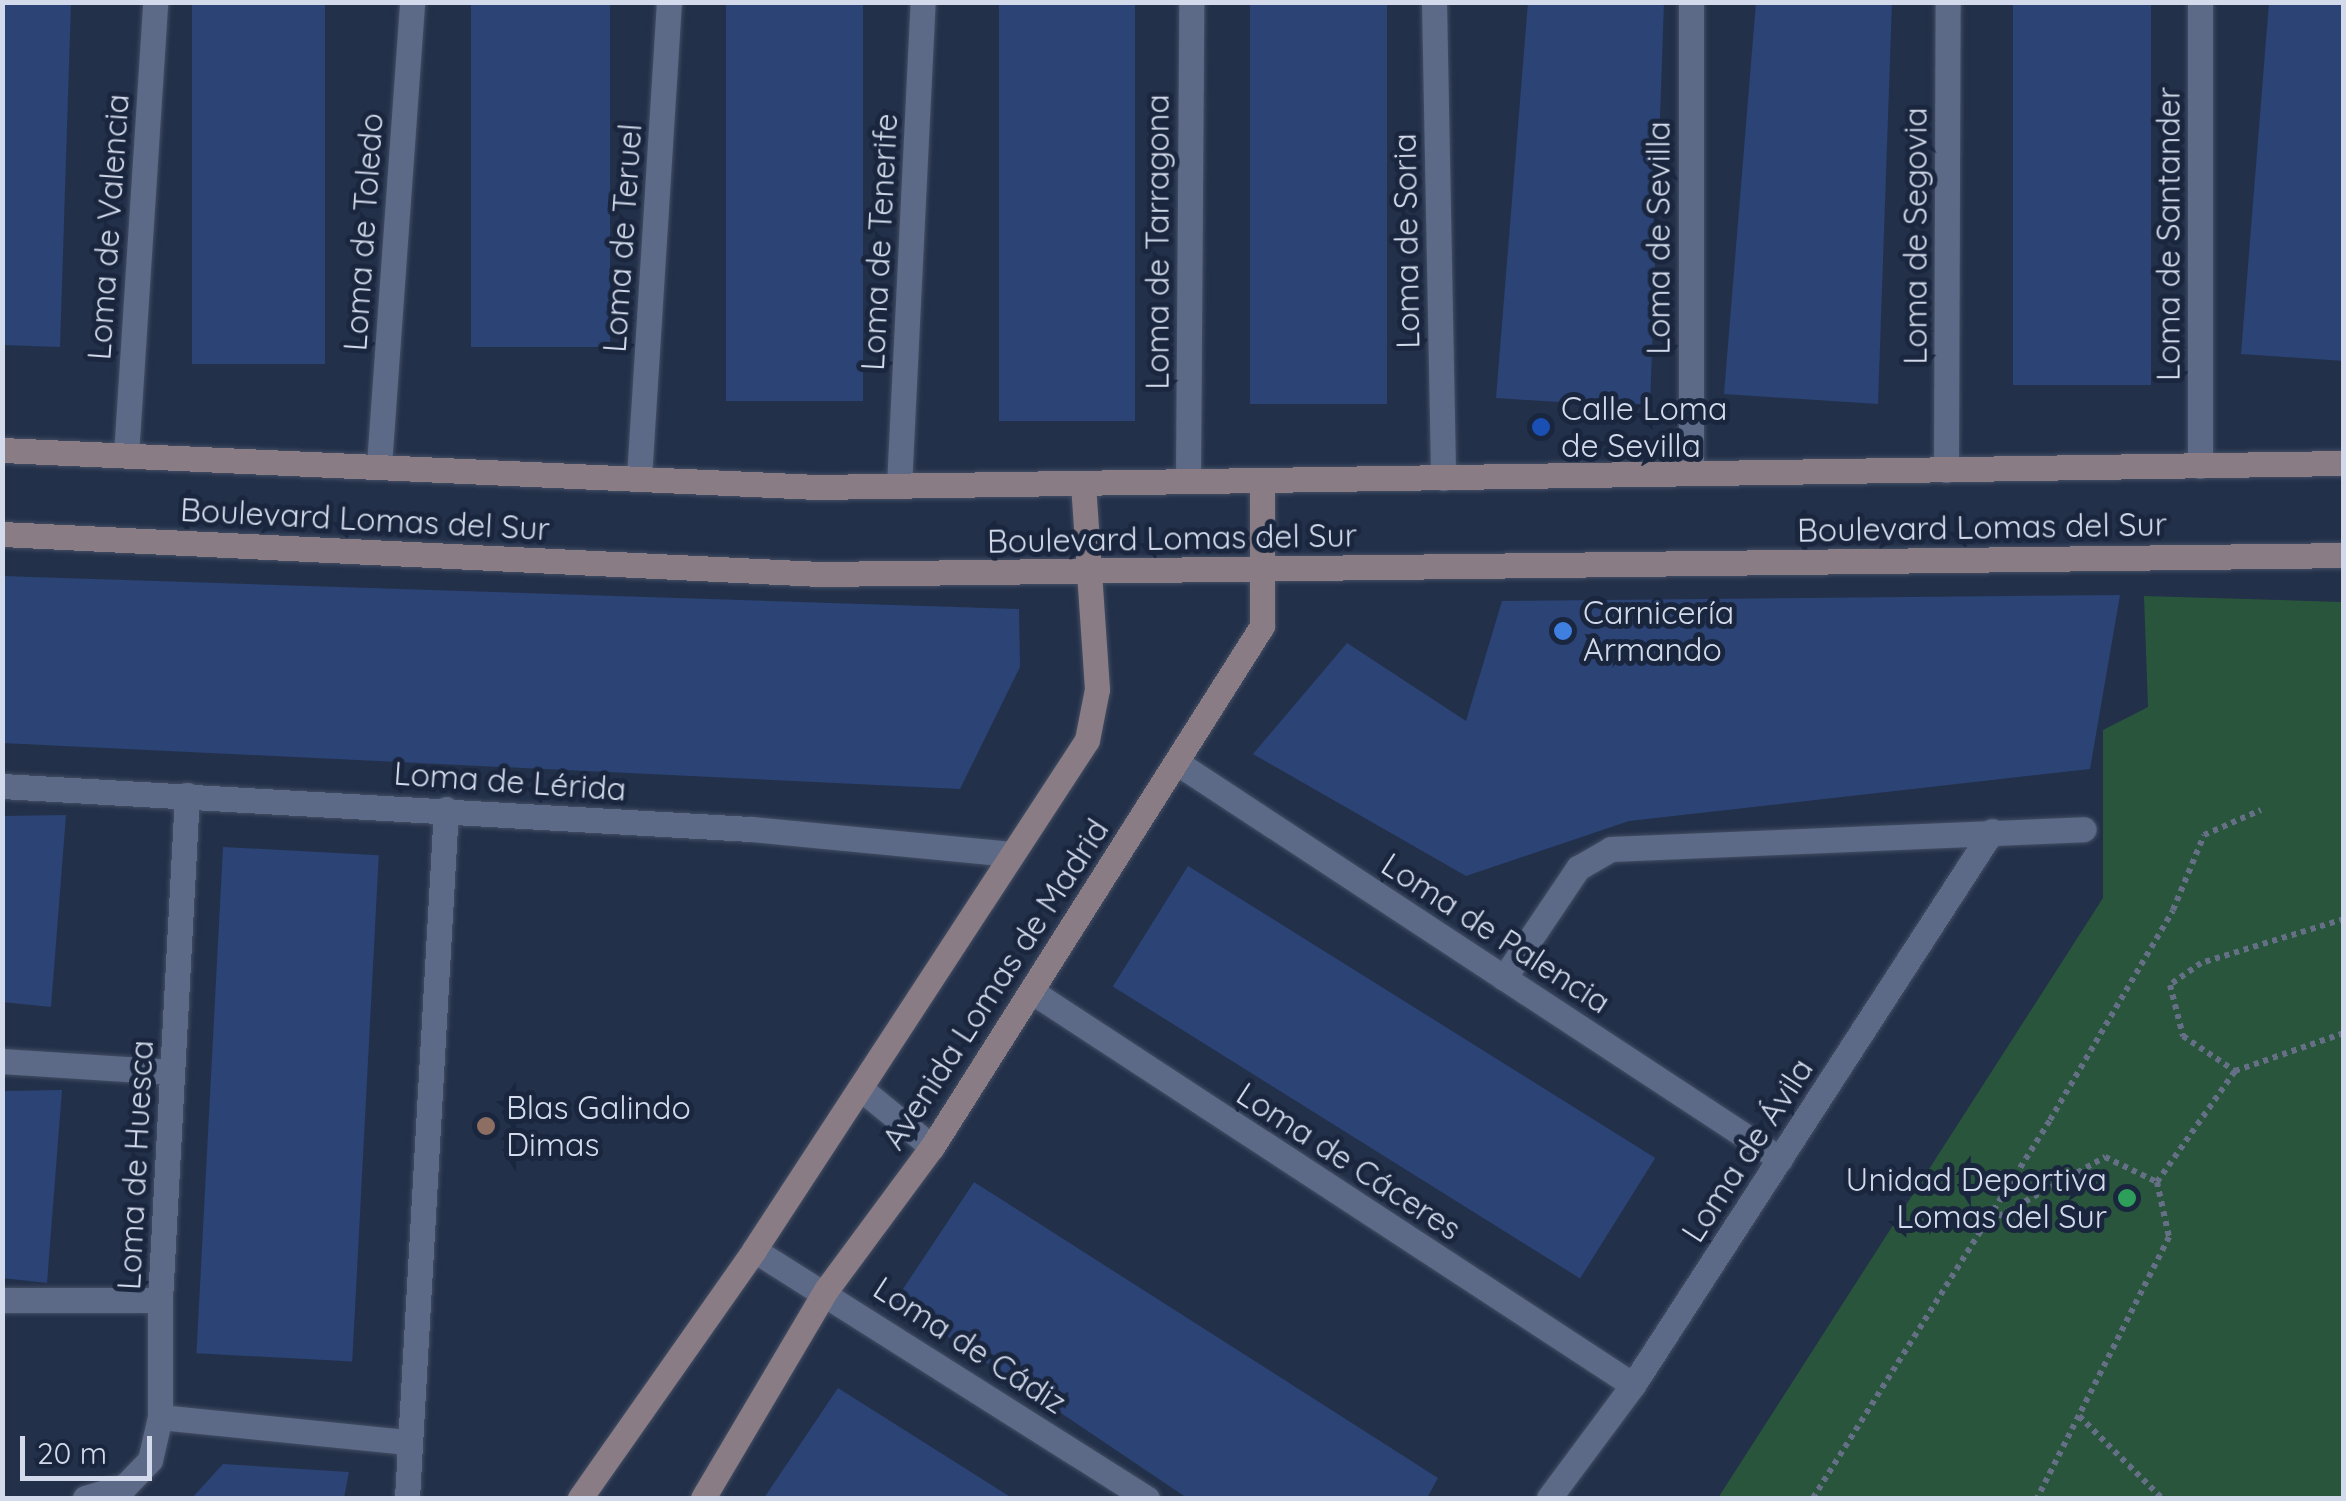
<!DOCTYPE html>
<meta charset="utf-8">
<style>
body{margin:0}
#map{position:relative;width:2346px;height:1501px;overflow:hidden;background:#233049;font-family:Quicksand,sans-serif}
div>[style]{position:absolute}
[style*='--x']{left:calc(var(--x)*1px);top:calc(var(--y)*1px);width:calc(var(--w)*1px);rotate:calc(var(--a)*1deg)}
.green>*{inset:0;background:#29553c}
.building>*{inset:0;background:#2b4375;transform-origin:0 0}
.path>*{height:6px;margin-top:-3px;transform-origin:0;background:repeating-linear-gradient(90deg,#657086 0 5px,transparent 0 10px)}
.roads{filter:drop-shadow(0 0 2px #434e64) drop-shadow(0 0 2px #434e64)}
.street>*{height:25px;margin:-12.5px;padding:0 12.5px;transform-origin:12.5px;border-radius:12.5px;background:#5c6a87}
.secondary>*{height:25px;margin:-12.5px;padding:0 12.5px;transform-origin:12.5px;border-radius:12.5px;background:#897c84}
.dots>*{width:28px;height:28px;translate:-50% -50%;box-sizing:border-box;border:5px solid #1a263e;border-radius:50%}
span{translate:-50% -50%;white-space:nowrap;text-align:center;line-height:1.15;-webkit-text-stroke:10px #1a263e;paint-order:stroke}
.street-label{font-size:32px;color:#d2daeb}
.poi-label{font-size:32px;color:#d2daeb}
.left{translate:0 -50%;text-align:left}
.right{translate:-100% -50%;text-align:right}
.frame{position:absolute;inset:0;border:5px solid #d2daeb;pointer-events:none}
.scale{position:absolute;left:20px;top:1436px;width:132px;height:45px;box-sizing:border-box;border:5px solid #d2daeb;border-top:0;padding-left:12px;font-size:30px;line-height:35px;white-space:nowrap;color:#d2daeb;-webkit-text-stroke:8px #1a263e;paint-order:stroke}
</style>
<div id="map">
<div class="green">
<div style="clip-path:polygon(2144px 596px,2343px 602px,2343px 1498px,1718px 1498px,2103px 898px,2103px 730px,2148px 707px)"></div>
</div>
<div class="building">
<div style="clip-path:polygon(2px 2px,71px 2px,60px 347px,2px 345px)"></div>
<div style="left:192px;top:2px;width:133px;height:362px"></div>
<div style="left:471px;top:2px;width:139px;height:345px"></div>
<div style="left:999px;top:2px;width:136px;height:419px"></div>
<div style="left:1250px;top:2px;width:137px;height:402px"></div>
<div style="clip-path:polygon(1528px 2px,1664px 2px,1650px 408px,1496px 398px)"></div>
<div style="clip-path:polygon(1756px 2px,1892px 2px,1878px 404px,1724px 394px)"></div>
<div style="left:2013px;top:2px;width:138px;height:383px"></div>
<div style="clip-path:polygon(2269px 2px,2344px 2px,2344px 361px,2241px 354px)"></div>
<div style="left:726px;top:3px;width:137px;height:398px"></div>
<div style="clip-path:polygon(2px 576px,1019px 609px,1020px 667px,960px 789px,2px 743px)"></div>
<div style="clip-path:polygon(2120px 595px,2090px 769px,1629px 821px,1466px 876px,1253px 754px,1347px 643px,1466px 721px,1502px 601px)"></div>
<div style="clip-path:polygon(66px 815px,51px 1007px,2px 1002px,2px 816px)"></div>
<div style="left:223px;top:847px;width:156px;height:507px;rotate:3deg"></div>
<div style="left:1188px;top:866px;width:551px;height:142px;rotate:32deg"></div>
<div style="clip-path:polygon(62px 1090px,47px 1283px,2px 1278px,2px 1091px)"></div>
<div style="clip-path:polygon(974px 1182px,1438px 1478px,1427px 1498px,1187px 1498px,895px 1301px)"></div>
<div style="clip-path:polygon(838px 1388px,1012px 1498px,764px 1498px)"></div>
<div style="clip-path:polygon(223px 1464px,349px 1472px,344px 1498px,192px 1498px)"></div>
</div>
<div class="path">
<div style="--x:2344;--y:919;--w:150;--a:162.9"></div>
<div style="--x:2201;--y:963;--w:38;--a:145"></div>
<div style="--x:2170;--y:985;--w:53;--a:75.7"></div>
<div style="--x:2183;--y:1036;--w:63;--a:33.9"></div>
<div style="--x:2235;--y:1071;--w:115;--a:-19.2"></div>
<div style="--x:2157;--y:1182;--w:136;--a:-54.9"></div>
<div style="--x:1990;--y:1221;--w:132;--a:-29.1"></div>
<div style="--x:2105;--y:1157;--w:58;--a:25.7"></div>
<div style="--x:2157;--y:1182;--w:56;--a:77.7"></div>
<div style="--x:2169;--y:1237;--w:292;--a:116.8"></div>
<div style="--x:2079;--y:1416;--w:117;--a:44.7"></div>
<div style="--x:1813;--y:1498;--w:446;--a:-57.9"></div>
<div style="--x:2050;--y:1120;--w:243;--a:-59.6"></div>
<div style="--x:2173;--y:910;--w:81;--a:-67.5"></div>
<div style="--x:2204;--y:835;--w:62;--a:-23.7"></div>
</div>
<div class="roads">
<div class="street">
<div style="--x:1434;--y:2;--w:476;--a:88.9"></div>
<div style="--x:1691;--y:2;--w:471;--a:90"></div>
<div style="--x:2200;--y:2;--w:464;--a:90"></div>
<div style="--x:126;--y:455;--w:454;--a:-86.3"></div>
<div style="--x:379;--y:465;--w:464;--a:-85.9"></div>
<div style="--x:1946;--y:470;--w:468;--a:-89.8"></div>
<div style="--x:639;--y:478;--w:477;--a:-86.4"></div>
<div style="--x:1188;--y:481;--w:479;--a:-89.6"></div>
<div style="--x:899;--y:486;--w:485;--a:-87.2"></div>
<div style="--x:1176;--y:762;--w:723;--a:33.32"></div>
<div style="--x:2;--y:786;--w:750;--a:3.29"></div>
<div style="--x:751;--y:829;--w:262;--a:5.5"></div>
<div style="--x:1504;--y:978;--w:133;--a:-56.1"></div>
<div style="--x:1578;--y:868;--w:38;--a:-30"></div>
<div style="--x:1611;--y:849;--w:473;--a:-2.4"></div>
<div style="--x:1031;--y:991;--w:719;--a:33.2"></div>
<div style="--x:2;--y:1061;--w:170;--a:3.7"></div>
<div style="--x:860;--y:1088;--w:93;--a:39.3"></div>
<div style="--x:754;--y:1250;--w:465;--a:32.3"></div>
<div style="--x:2;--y:1300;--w:158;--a:0"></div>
<div style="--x:160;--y:1417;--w:249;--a:5.8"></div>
<div style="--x:85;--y:1498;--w:42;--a:-16.7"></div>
<div style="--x:125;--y:1486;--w:36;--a:-46"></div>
<div style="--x:150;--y:1460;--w:44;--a:-76.9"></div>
<div style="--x:160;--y:1417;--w:117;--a:-90"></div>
<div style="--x:160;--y:1300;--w:506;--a:-86.94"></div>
<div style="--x:407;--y:1498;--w:690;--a:-86.76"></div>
<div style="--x:1549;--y:1498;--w:141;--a:-53.4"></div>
<div style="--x:1633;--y:1385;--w:660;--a:-57.06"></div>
</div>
<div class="secondary">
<div style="--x:2;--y:450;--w:815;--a:2.6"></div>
<div style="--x:816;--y:487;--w:1528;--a:-0.9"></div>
<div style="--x:2;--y:534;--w:818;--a:2.8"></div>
<div style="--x:819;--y:574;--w:1525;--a:-0.71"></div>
<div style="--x:580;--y:1498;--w:303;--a:-54.9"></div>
<div style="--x:754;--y:1250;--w:609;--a:-56.86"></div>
<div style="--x:1087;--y:740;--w:52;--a:-78.9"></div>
<div style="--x:1097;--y:689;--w:206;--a:-93.9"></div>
<div style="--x:703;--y:1498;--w:242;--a:-59.4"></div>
<div style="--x:826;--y:1290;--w:178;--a:-53.5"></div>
<div style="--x:932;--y:1147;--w:617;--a:-57.65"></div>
<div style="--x:1262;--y:626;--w:146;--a:-90"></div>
</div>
</div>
<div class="dots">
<div style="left:1541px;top:427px;background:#1a4fb4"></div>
<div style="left:1563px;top:631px;background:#3f7fe0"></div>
<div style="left:486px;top:1126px;background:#8d6e63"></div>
<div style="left:2127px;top:1198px;background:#2e9e5b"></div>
</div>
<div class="street-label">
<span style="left:108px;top:227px;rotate:-86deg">Loma de Valencia</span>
<span style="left:363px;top:232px;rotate:-86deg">Loma de Toledo</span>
<span style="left:2168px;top:234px;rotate:-90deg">Loma de Santander</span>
<span style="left:1915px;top:236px;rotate:-90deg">Loma de Segovia</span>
<span style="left:622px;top:238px;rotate:-86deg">Loma de Teruel</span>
<span style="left:1658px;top:238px;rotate:-90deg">Loma de Sevilla</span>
<span style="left:1406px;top:241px;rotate:-91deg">Loma de Soria</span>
<span style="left:879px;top:242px;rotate:-87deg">Loma de Tenerife</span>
<span style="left:1157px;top:242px;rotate:-90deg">Loma de Tarragona</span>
<span style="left:365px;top:519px;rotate:3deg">Boulevard Lomas del Sur</span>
<span style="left:1982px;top:527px;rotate:-1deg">Boulevard Lomas del Sur</span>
<span style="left:1172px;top:538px;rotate:-1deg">Boulevard Lomas del Sur</span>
<span style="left:510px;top:781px;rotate:4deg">Loma de Lérida</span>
<span style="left:1496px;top:933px;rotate:33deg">Loma de Palencia</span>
<span style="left:995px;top:984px;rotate:-57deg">Avenida Lomas de Madrid</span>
<span style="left:1747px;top:1150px;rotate:-57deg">Loma de Ávila</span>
<span style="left:1349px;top:1161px;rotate:33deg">Loma de Cáceres</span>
<span style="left:135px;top:1165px;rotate:-87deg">Loma de Huesca</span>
<span style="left:970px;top:1345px;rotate:33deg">Loma de Cádiz</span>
</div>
<div class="poi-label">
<span class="left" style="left:1561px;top:427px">Calle Loma<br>de Sevilla</span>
<span class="left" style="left:1583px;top:631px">Carnicería<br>Armando</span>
<span class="left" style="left:506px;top:1126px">Blas Galindo<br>Dimas</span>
<span class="right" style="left:2107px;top:1198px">Unidad Deportiva<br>Lomas del Sur</span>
</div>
<div class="frame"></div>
<div class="scale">20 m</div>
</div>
